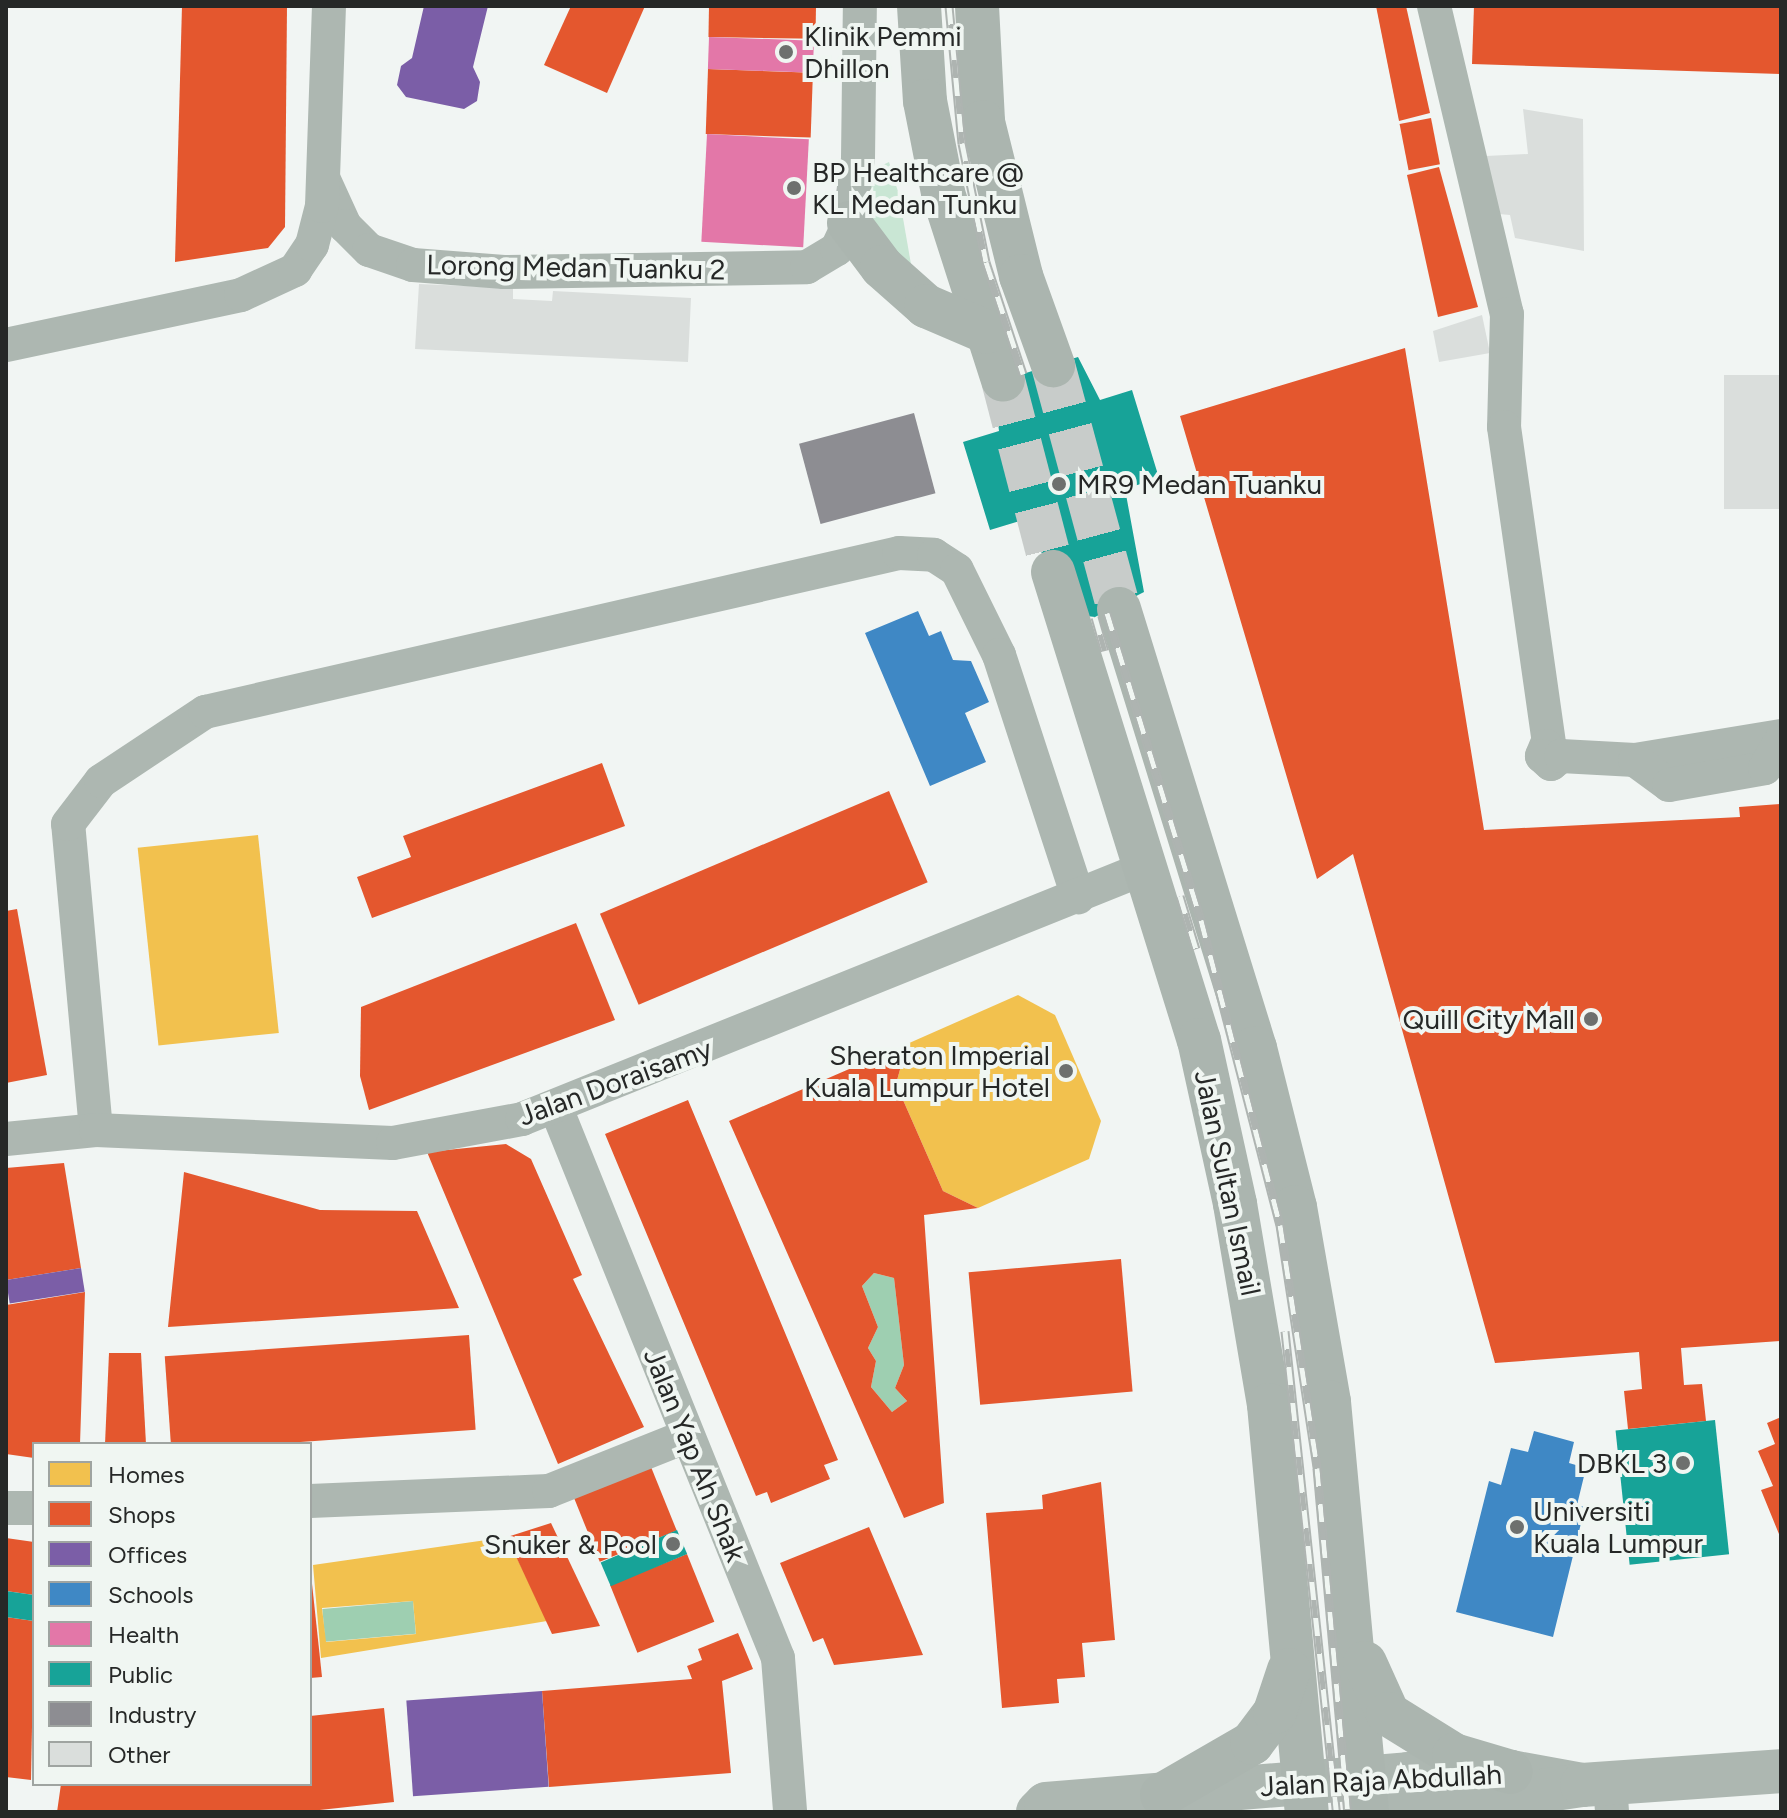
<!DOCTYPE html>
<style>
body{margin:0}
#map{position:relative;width:1787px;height:1818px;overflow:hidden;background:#f1f5f3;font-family:Figtree,sans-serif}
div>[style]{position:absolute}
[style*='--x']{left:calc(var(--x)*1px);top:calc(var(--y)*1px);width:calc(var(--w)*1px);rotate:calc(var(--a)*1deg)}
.green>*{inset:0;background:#c9e6d4}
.water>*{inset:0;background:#9ecfb1;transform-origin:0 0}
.homes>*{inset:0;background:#f2c14e;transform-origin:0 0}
.shops>*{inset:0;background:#e4572e;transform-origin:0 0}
.offices>*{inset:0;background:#7b5ea7;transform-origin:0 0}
.schools>*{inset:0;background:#3f88c5}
.health>*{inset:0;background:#e377a8;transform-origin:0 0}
.public>*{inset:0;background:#17a398;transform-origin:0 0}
.industry>*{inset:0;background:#8d8d92;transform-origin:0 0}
.building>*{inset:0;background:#dadedc;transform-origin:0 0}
.secondary-tunnel>*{height:44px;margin-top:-22px;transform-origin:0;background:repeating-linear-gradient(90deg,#c8ccca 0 44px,transparent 0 66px)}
.minor>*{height:34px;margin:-17px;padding:0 17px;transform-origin:17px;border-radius:17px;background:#adb7b1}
.tertiary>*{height:44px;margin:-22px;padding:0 22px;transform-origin:22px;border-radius:22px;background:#adb7b1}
.secondary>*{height:44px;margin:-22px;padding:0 22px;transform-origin:22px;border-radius:22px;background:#abb5af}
.rail>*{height:9px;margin-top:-4.5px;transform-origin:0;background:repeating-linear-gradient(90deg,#f0f6f2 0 18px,#aeb4b1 0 36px);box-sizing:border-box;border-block:2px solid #aeb4b1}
.dots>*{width:22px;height:22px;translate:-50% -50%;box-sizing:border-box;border:4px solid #f0f6f2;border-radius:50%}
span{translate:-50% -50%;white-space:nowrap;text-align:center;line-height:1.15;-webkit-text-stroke:8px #f0f6f2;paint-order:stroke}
.poi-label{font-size:28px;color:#262827}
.left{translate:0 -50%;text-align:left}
.right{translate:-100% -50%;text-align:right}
.street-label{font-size:28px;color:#262827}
.frame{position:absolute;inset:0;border:8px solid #262827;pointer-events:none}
.legend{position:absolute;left:32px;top:1442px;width:280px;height:344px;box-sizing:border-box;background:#f0f6f2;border:2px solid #9fa4a1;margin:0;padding:10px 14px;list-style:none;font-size:24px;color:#262827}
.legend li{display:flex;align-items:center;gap:16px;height:40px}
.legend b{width:40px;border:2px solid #9fa4a1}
</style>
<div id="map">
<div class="green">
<div style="clip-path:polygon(889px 162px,899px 195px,912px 270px,863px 224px,872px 170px)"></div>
</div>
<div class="water">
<div style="clip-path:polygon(874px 1273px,894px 1278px,904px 1365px,895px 1388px,907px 1401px,892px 1412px,871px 1387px,876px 1361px,868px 1348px,878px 1327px,862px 1286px)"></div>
<div style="left:413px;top:1601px;width:33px;height:91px;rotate:85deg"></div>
</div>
<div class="homes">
<div style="left:1357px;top:379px;width:265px;height:160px;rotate:72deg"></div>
<div style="left:258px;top:835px;width:199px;height:121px;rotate:84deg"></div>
<div style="clip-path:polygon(1018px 995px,1055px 1015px,1101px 1121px,1089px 1159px,978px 1208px,943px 1191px,896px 1084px,907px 1044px)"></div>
<div style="clip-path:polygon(evenodd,507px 1537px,547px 1621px,321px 1658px,313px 1565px,507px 1537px,413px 1601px,416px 1634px,326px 1642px,322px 1608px,413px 1601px)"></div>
</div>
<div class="shops">
<div style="clip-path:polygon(182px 6px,287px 6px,285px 227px,268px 248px,175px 262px)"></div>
<div style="clip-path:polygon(571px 6px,645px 6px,607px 93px,544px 65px)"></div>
<div style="left:709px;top:6px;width:107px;height:31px;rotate:1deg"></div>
<div style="clip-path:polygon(1376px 6px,1406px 6px,1430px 113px,1399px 121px)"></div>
<div style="clip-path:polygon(1474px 6px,1781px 6px,1781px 74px,1472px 64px)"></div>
<div style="left:708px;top:69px;width:105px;height:65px;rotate:2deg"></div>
<div style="left:1431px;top:118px;width:47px;height:32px;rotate:79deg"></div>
<div style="clip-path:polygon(1439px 167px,1478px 307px,1438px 317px,1407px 175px)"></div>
<div style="clip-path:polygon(1405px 348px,1484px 830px,1740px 817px,1739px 807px,1781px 804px,1781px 1341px,1681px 1348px,1684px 1385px,1702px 1384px,1706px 1421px,1628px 1429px,1624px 1391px,1642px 1389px,1639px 1352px,1495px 1363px,1353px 854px,1317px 879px,1180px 416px)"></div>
<div style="clip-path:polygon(602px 763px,625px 826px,372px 918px,357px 877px,411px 857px,403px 836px)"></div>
<div style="left:889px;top:791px;width:99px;height:314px;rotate:67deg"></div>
<div style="clip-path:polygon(17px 909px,47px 1075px,6px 1083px,6px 911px)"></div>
<div style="clip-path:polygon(576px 923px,615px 1020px,369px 1110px,360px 1076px,361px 1007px)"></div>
<div style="clip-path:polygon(evenodd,907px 1044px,896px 1084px,943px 1191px,978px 1208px,924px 1215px,944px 1503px,904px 1518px,729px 1121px,907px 1044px,874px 1273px,894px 1278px,904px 1365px,895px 1388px,907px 1401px,892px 1412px,871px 1387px,876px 1361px,868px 1348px,878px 1327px,862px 1286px,874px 1273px)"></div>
<div style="clip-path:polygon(688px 1100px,838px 1460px,824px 1465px,830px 1479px,771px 1503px,767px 1492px,756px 1496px,605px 1134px)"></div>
<div style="clip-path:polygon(506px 1144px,531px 1159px,582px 1275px,573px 1279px,644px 1427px,558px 1464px,427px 1152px)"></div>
<div style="clip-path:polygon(64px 1163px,81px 1268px,6px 1280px,6px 1168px)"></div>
<div style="clip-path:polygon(184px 1172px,320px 1210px,417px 1211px,459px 1308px,168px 1327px)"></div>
<div style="left:1121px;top:1259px;width:133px;height:153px;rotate:85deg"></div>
<div style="clip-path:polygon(85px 1292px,80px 1444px,34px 1444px,34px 1458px,6px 1454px,6px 1305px)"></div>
<div style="left:469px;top:1335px;width:95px;height:305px;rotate:86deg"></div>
<div style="clip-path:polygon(109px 1353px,141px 1353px,146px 1444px,105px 1444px)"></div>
<div style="clip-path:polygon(1781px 1417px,1781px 1539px,1761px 1490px,1773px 1486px,1758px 1451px,1775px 1444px,1767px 1423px)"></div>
<div style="left:649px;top:1462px;width:74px;height:83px;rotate:68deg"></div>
<div style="clip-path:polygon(1101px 1482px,1115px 1640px,1082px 1643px,1085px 1677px,1057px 1679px,1059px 1703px,1002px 1708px,986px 1513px,1043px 1509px,1042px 1495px)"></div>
<div style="clip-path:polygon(551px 1523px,600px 1626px,552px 1634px,507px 1537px)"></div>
<div style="clip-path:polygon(869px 1527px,923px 1655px,834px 1665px,823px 1638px,813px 1642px,780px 1563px)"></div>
<div style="clip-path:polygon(6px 1538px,34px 1542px,34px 1595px,6px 1591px)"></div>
<div style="left:687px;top:1554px;width:73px;height:83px;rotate:68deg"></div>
<div style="clip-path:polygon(310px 1565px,322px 1677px,310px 1678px)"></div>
<div style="clip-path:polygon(6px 1617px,34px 1621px,31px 1780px,6px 1777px)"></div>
<div style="clip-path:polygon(738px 1633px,753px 1669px,722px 1681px,731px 1773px,549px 1787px,542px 1691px,692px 1679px,687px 1666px,702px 1660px,698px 1649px)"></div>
<div style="clip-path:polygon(384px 1708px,394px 1802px,301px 1812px,57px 1812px,61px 1784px,310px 1784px,310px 1716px)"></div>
</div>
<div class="offices">
<div style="clip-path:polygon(424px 6px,488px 6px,473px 67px,480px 82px,477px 101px,464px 109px,406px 97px,397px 85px,401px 66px,412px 58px)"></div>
<div style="left:81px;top:1268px;width:24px;height:76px;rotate:81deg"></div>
<div style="left:542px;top:1691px;width:96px;height:136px;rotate:86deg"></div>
</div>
<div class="schools">
<div style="clip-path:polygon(918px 611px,929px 636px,941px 631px,953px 660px,971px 661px,989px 702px,965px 713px,986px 762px,930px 786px,865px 633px)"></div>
<div style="clip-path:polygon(1534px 1431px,1574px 1442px,1569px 1463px,1586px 1468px,1577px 1505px,1585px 1507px,1553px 1637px,1456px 1612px,1489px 1481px,1501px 1485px,1511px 1448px,1528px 1452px)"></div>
</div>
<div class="health">
<div style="left:709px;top:37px;width:105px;height:32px;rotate:2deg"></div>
<div style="left:707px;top:134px;width:102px;height:108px;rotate:3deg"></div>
</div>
<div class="public">
<div style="clip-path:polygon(1078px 357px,1100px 400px,1132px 390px,1159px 478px,1125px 489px,1144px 592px,1095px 617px,1070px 614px,1026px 519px,990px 530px,963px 442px,999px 431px,993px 383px)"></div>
<div style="left:1715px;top:1420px;width:135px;height:100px;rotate:84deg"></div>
<div style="left:677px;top:1530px;width:26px;height:83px;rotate:67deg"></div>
<div style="clip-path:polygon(6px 1591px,34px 1595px,34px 1621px,6px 1617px)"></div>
</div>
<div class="industry">
<div style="left:914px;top:413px;width:83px;height:119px;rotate:75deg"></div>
</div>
<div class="building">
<div style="clip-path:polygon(1523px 109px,1583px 119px,1584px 251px,1515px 238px,1510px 215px,1499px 214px,1486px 156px,1528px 154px)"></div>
<div style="clip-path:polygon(419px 284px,513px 288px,513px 299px,552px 301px,553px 291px,691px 298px,688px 362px,415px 349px)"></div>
<div style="clip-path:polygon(1482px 315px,1490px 353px,1439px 362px,1433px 331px)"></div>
<div style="left:1724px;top:375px;width:57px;height:134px"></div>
</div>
<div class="secondary-tunnel">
<div style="--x:1053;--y:365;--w:253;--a:74.9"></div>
<div style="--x:1003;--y:380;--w:198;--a:75.4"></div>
</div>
<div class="minor">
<div style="--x:1434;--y:6;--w:317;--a:76.7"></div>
<div style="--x:1507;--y:314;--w:113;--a:91.5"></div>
<div style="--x:1504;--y:427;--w:320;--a:81.9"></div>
<div style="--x:324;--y:180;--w:51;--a:65.5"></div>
<div style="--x:345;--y:226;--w:34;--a:45"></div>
<div style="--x:369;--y:250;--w:46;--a:18.8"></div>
<div style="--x:413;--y:265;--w:91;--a:4.4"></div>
<div style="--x:504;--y:272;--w:303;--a:-0.9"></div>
<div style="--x:807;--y:267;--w:35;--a:-31"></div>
<div style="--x:837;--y:249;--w:29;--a:-65"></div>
<div style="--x:849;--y:223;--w:65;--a:-82"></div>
<div style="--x:858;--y:159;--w:153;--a:-89.3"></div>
<div style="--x:6;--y:345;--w:240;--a:-12"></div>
<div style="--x:241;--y:295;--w:60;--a:-24.8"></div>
<div style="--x:295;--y:270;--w:30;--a:-56"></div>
<div style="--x:312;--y:245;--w:40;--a:-75.6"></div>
<div style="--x:322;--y:206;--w:200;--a:-88"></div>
<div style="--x:1546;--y:746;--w:11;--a:112"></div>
<div style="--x:1542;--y:756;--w:12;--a:42"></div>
<div style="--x:1551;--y:764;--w:13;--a:-39"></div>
<div style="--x:1561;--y:756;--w:74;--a:3.1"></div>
<div style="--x:1635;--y:760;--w:148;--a:-9.3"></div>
<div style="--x:1635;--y:760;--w:42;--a:36.3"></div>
<div style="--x:1669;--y:785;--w:97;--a:-10"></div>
<div style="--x:1765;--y:768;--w:32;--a:-60"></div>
<div style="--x:556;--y:1108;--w:593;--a:68.02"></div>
<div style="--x:778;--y:1658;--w:154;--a:85.5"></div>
<div style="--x:96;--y:1130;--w:307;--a:-95.2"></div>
<div style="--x:68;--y:824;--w:54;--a:-52.5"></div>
<div style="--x:101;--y:781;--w:125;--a:-33.6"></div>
<div style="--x:205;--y:712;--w:712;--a:-12.9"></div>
<div style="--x:899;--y:553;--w:35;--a:3"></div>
<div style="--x:934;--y:555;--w:27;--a:33"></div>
<div style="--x:957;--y:570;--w:95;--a:63.7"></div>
<div style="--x:999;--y:655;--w:255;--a:71.9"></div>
<div style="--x:6;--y:1139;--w:90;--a:-5.7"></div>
<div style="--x:96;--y:1130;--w:297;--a:2.5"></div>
<div style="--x:393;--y:1143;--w:131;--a:-10.5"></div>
<div style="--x:522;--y:1119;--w:672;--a:-21.94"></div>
<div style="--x:310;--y:1501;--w:239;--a:-2.4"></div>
<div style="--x:549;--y:1491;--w:149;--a:-21.7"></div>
<div style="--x:6;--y:1508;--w:28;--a:0"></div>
<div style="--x:1610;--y:1783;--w:29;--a:86"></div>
</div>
<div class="tertiary">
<div style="--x:1038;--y:1812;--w:11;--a:-45"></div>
<div style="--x:1046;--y:1804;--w:363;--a:-4.7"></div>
<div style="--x:1408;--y:1774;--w:103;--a:-1.1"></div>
<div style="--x:1511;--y:1772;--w:72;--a:10.4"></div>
<div style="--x:1397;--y:1812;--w:187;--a:-8.3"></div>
<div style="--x:1582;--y:1785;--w:199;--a:-4"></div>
</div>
<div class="secondary">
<div style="--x:919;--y:6;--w:95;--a:86.4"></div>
<div style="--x:925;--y:101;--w:94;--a:78.9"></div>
<div style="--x:943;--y:193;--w:196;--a:72.2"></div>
<div style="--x:977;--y:6;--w:116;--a:87"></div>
<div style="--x:983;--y:122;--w:159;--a:76.1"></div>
<div style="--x:1021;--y:276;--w:95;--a:70.2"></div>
<div style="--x:849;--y:223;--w:55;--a:53.1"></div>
<div style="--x:882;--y:267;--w:59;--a:41.6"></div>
<div style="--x:926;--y:306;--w:66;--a:23.1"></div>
<div style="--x:1053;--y:572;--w:490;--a:72.7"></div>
<div style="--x:1199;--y:1040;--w:168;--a:77.6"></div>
<div style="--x:1235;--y:1204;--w:204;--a:80.4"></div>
<div style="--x:1269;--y:1405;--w:409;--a:84.7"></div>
<div style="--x:1119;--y:609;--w:460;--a:72.8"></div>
<div style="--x:1255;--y:1048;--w:164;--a:75.9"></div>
<div style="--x:1295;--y:1207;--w:198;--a:80.1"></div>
<div style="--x:1329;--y:1402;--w:412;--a:84.7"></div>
<div style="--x:1365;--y:1663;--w:56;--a:65.7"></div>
<div style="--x:1388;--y:1714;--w:78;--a:31.8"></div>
<div style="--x:1454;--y:1755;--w:59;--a:16.6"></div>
<div style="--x:1162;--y:1795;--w:104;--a:-30"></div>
<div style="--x:1252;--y:1743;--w:39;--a:-53"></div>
<div style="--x:1275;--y:1712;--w:44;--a:-71.6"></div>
</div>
<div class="rail">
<div style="--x:949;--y:6;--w:138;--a:84.6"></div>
<div style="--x:962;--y:143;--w:121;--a:78.6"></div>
<div style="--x:986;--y:262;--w:118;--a:71.7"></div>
<div style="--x:1107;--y:613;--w:321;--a:73"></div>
<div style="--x:1201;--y:920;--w:315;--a:75.5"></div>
<div style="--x:1280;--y:1225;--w:246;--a:81.3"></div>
<div style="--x:1317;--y:1468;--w:345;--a:84.9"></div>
<div style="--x:1095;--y:617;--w:35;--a:74"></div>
<div style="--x:1180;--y:896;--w:55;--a:73.2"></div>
<div style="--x:1285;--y:1331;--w:484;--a:83.9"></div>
</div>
<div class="dots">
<div style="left:786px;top:52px;background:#6d706e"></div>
<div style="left:794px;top:188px;background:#6d706e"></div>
<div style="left:1059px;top:484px;background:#6d706e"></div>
<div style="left:1591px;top:1019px;background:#6d706e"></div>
<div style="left:1066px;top:1071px;background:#6d706e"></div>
<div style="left:1683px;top:1463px;background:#6d706e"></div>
<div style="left:1517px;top:1527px;background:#6d706e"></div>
<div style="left:673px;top:1544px;background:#6d706e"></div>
</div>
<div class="poi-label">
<span class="left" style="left:804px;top:52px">Klinik Pemmi<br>Dhillon</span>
<span class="left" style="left:812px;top:188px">BP Healthcare @<br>KL Medan Tunku</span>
<span class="left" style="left:1077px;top:484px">MR9 Medan Tuanku</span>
<span class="right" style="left:1575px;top:1019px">Quill City Mall</span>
<span class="right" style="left:1050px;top:1071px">Sheraton Imperial<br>Kuala Lumpur Hotel</span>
<span class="right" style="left:1667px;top:1463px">DBKL 3</span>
<span class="left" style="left:1533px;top:1527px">Universiti<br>Kuala Lumpur</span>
<span class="right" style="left:657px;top:1544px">Snuker &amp; Pool</span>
</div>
<div class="street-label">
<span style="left:576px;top:267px;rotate:1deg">Lorong Medan Tuanku 2</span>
<span style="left:615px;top:1082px;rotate:-20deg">Jalan Doraisamy</span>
<span style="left:1228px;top:1183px;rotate:78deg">Jalan Sultan Ismail</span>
<span style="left:695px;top:1455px;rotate:68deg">Jalan Yap Ah Shak</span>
<span style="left:1381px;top:1780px;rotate:-3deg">Jalan Raja Abdullah</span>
</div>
<div class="frame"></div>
<ul class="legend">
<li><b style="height:22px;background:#f2c14e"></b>Homes</li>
<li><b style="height:22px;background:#e4572e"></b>Shops</li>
<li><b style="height:22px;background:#7b5ea7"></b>Offices</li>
<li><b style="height:22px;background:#3f88c5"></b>Schools</li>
<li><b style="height:22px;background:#e377a8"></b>Health</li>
<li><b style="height:22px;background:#17a398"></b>Public</li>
<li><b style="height:22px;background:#8d8d92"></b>Industry</li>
<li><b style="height:22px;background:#dadedc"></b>Other</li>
</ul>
</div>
